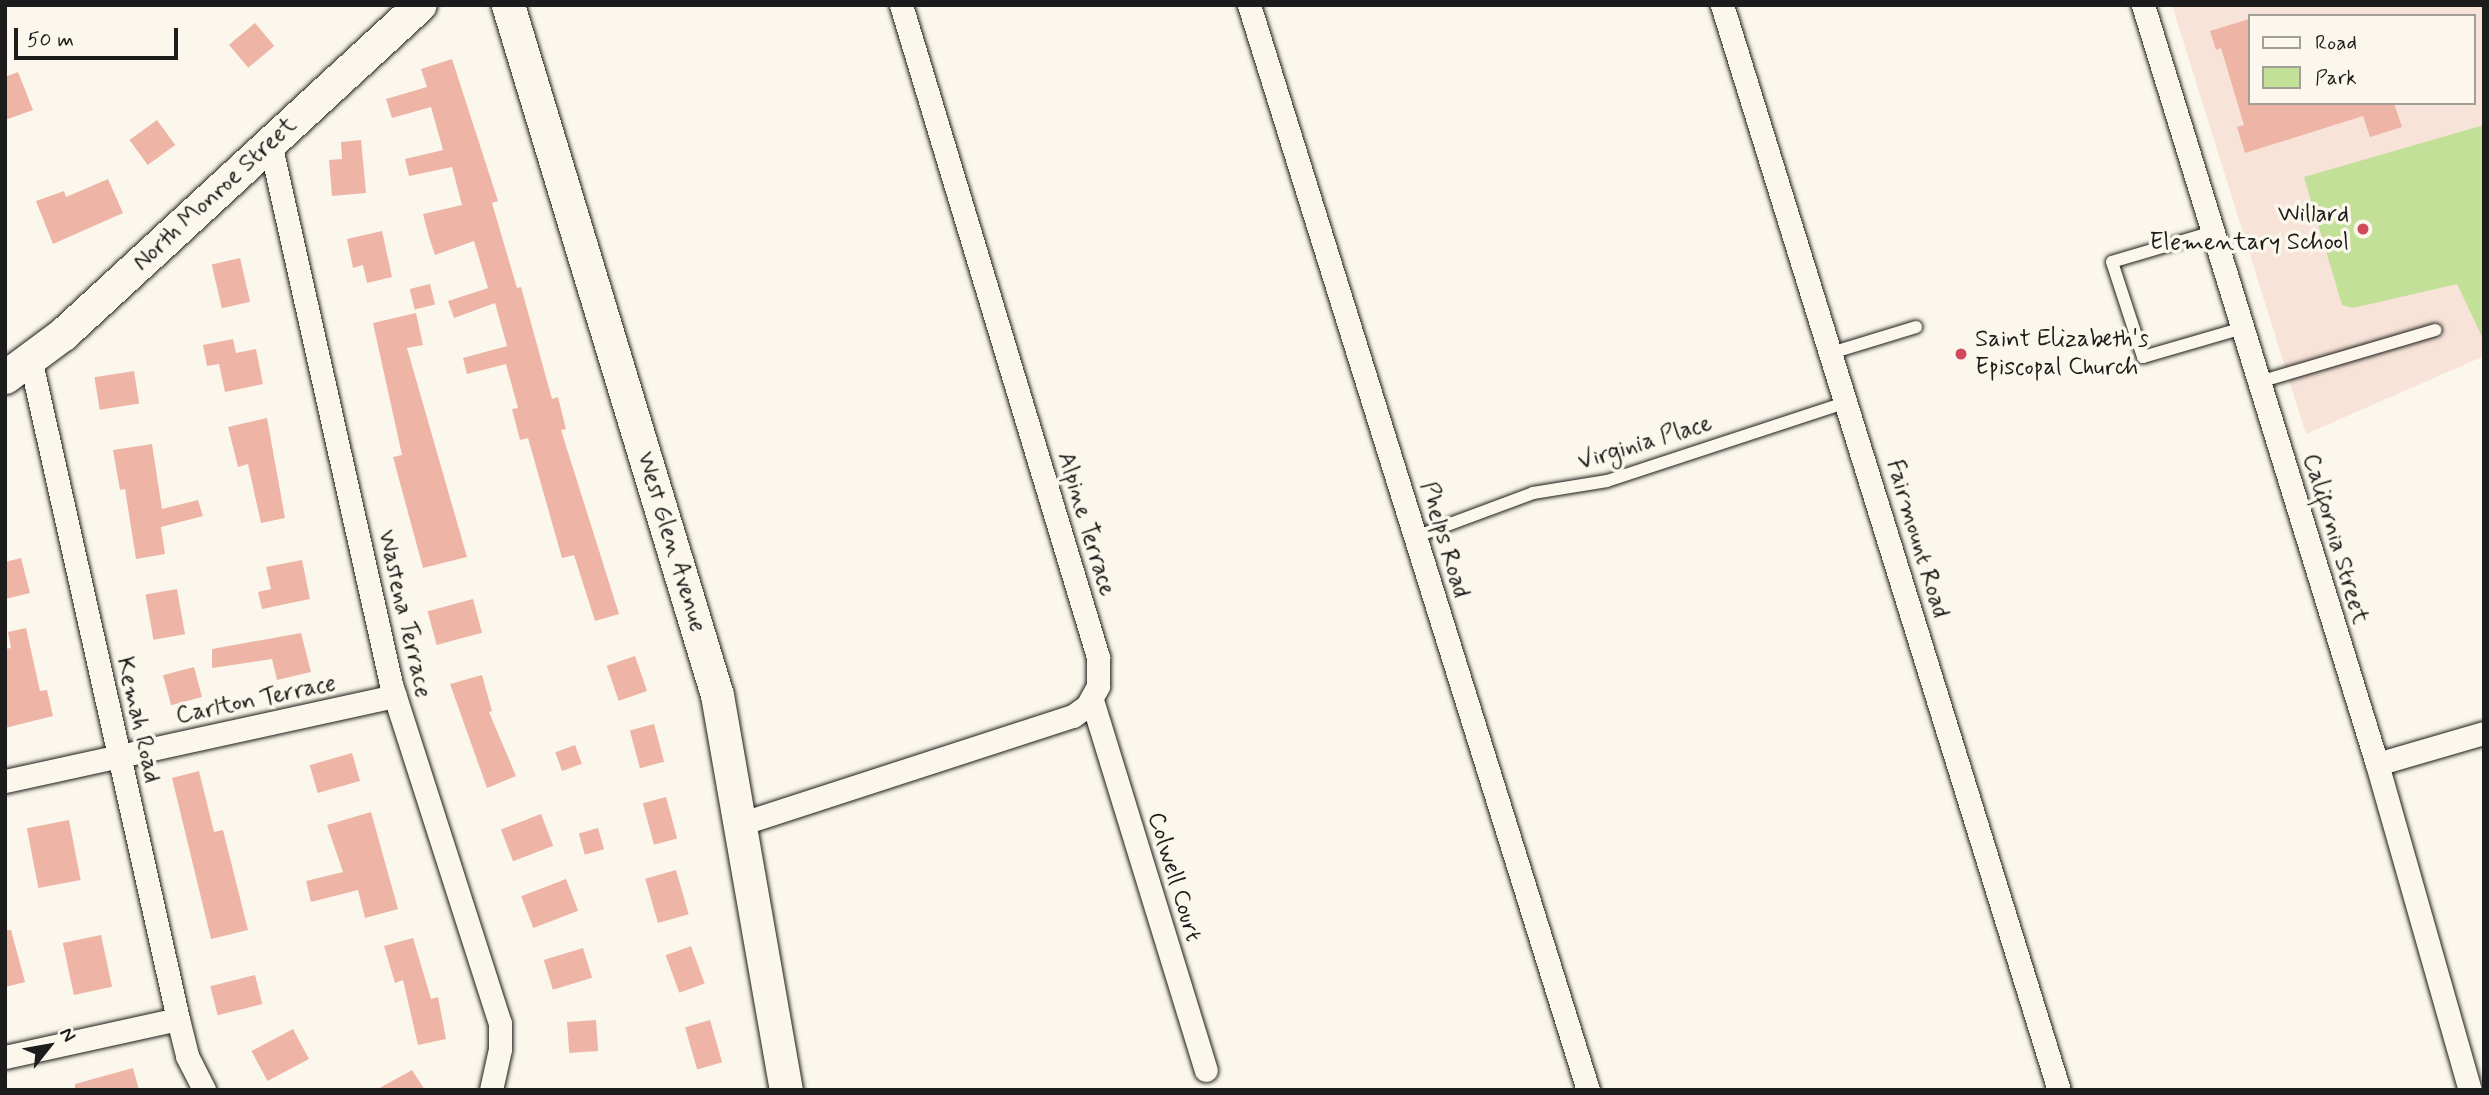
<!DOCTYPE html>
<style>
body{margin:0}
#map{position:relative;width:2489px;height:1095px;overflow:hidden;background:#fbf7ec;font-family:Mynerve,sans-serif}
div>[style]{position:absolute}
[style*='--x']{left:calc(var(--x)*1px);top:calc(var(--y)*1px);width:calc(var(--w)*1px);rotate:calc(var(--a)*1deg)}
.built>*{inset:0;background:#f7e3d7}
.green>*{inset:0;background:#c3e098}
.building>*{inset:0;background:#eeb5a6;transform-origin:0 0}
.roads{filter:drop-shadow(0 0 2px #1c1c1c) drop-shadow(0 0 2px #1c1c1c)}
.lane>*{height:12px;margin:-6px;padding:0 6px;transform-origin:6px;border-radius:6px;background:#fbf7ec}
.street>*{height:23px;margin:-11.5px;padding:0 11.5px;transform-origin:11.5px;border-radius:11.5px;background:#fbf7ec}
.secondary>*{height:33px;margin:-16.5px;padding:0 16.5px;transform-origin:16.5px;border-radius:16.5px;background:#fbf7ec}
.dots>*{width:19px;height:19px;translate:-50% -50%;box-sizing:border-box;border:4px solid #fbf7ec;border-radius:50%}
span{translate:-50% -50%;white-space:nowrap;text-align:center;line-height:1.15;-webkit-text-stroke:7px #fbf7ec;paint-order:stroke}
.street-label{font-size:24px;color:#1c1c1c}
.poi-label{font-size:24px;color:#1c1c1c}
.right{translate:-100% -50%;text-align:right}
.left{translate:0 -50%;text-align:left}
.frame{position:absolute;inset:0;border:7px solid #1c1c1c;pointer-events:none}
.legend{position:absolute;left:2248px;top:14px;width:228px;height:91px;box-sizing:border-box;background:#fbf7ec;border:2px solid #a29f99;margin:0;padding:9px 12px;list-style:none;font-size:21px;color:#1c1c1c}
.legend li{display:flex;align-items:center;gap:14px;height:35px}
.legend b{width:35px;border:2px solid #a29f99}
.north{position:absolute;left:14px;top:1011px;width:70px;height:70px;-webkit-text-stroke:5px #fbf7ec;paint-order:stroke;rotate:59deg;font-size:19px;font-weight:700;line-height:28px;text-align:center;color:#1c1c1c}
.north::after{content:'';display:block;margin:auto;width:24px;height:32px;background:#1c1c1c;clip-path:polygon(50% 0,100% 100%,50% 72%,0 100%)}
.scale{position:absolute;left:14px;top:28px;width:164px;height:32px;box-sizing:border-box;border:4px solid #1c1c1c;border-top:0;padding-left:9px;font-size:21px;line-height:24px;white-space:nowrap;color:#1c1c1c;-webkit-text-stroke:5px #fbf7ec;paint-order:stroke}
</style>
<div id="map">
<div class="built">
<div style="clip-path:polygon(evenodd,2172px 5px,2484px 5px,2484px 356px,2306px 434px,2172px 5px,2249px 16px,2473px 16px,2473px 103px,2249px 103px,2249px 16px)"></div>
</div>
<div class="green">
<div style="clip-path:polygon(2484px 125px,2484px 341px,2457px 284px,2353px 308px,2342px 305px,2304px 177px)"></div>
</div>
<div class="building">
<div style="clip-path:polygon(2249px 19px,2249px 103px,2394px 103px,2402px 127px,2370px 137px,2363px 116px,2245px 153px,2237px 127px,2244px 125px,2221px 48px,2216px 50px,2210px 31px)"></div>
<div style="left:255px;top:23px;width:30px;height:34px;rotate:50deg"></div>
<div style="clip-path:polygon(452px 59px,498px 201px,492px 203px,517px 288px,521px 287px,552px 399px,558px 397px,566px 429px,561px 430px,619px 614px,595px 621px,574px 555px,562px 558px,528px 438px,520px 440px,512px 409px,518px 408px,506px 364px,467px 374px,463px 358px,507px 346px,495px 303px,454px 318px,448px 301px,488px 288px,474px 241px,435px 255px,429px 237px,423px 214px,462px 205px,452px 167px,409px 176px,405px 159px,443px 150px,431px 107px,392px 118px,386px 99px,427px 87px,421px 69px)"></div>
<div style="clip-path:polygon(18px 72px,33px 110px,5px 120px,5px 77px)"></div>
<div style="left:157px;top:120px;width:31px;height:34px;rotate:54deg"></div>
<div style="clip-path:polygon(361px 140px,366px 193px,332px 196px,329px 160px,342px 159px,341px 142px)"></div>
<div style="clip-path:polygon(108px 179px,123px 213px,53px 244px,36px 201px,64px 191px,66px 197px)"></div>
<div style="clip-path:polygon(382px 231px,392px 277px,367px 283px,363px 265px,353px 268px,347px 239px)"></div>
<div style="left:240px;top:258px;width:45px;height:29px;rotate:77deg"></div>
<div style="left:430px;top:284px;width:21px;height:21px;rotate:76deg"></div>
<div style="clip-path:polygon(416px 313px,423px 345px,407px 348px,467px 557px,423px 568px,393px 457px,402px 455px,373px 323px)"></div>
<div style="clip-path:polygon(233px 339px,236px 353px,256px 349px,263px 384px,225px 392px,219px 364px,207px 366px,203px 345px)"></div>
<div style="left:134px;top:371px;width:33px;height:40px;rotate:81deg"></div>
<div style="clip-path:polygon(267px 418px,285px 518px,261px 523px,248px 464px,238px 467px,228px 427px)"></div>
<div style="clip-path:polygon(152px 444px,162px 509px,198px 500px,203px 516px,161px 527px,165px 554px,136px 559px,125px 489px,120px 490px,113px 450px)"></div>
<div style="clip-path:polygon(21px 558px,30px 593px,5px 599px,5px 562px)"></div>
<div style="clip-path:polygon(302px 560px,310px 599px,262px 609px,258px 592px,271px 589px,266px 567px)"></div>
<div style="left:177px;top:589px;width:46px;height:32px;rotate:80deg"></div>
<div style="left:473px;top:599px;width:35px;height:47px;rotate:75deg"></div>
<div style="clip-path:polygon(26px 628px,40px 691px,47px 690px,53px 716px,5px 728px,5px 649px,11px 648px,8px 632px)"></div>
<div style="clip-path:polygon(301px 633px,311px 672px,277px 680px,272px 659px,212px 668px,212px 649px)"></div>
<div style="left:635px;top:656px;width:37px;height:30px;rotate:71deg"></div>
<div style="left:194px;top:667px;width:31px;height:32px;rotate:75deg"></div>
<div style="clip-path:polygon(482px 675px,492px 711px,489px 712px,516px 776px,487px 788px,450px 684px)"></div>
<div style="left:654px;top:724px;width:39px;height:25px;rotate:75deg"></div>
<div style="left:575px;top:745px;width:20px;height:21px;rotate:70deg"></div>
<div style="left:352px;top:753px;width:29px;height:44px;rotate:74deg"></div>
<div style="clip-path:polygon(199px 771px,214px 832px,223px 830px,248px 930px,211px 939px,172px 778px)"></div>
<div style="left:666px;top:797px;width:43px;height:24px;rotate:75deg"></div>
<div style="clip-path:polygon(371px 812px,398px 909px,365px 918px,358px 890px,311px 902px,306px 881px,343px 872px,327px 825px)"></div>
<div style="left:541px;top:814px;width:34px;height:43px;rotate:69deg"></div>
<div style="left:69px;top:820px;width:61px;height:43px;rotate:79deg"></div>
<div style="left:598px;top:828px;width:22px;height:20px;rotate:74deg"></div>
<div style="left:676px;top:870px;width:46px;height:32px;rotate:74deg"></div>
<div style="left:566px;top:879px;width:34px;height:48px;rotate:69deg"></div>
<div style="clip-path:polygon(5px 930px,11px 930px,25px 982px,5px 987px)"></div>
<div style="left:101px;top:935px;width:53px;height:39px;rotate:78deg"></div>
<div style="clip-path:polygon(413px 938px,431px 999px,438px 997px,446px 1039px,418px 1045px,403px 980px,395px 983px,384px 946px)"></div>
<div style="left:691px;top:946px;width:40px;height:27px;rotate:70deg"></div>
<div style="left:583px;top:948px;width:31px;height:41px;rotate:73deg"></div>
<div style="left:255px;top:975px;width:30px;height:46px;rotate:76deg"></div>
<div style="left:596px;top:1020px;width:31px;height:29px;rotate:86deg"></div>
<div style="left:710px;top:1020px;width:44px;height:26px;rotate:74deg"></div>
<div style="left:293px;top:1029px;width:34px;height:47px;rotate:62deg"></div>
<div style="clip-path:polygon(133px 1068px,139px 1090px,75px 1090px,75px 1084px)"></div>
<div style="clip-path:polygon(412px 1070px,425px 1090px,376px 1090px)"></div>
</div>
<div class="roads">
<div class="lane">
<div style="--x:2213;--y:232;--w:105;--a:163.5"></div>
<div style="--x:2112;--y:262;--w:100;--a:71.9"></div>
<div style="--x:2143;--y:357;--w:104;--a:-16.2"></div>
<div style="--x:1831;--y:353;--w:89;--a:-17"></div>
<div style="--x:2259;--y:382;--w:184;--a:-16.4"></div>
<div style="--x:1415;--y:537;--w:126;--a:-20.4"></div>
<div style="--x:1533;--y:493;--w:75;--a:-9.2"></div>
<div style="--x:1607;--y:481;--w:253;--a:-18.2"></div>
</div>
<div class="street">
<div style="--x:1249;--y:5;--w:1137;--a:72.65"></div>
<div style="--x:1722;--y:5;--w:1136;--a:72.75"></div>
<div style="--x:2143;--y:5;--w:794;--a:72.87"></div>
<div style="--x:2377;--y:764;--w:339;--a:74.1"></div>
<div style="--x:270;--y:143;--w:554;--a:77.39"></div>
<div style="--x:391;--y:684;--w:356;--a:72.2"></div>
<div style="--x:500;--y:1023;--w:26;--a:90"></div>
<div style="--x:500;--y:1049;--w:42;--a:102.4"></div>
<div style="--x:30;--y:358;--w:677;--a:77.38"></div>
<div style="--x:178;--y:1019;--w:38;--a:76"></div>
<div style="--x:187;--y:1056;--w:38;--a:63"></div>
<div style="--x:1092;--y:700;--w:387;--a:72.9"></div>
<div style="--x:2377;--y:764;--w:111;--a:-16.2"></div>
<div style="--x:5;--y:781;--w:399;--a:-12.3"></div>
<div style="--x:740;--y:824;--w:350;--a:-18"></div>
<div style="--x:1073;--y:716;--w:17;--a:-36"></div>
<div style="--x:1087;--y:706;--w:23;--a:-61"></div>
<div style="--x:1098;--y:686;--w:29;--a:-90"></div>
<div style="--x:1098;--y:657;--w:681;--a:-106.81"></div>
<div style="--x:5;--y:1057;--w:177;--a:-12.4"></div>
</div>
<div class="secondary">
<div style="--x:508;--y:5;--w:721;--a:73.15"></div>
<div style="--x:717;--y:695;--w:401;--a:80.1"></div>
<div style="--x:5;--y:377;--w:72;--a:-36.6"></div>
<div style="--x:63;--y:334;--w:485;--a:-42.7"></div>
</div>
</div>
<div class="dots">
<div style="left:2363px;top:229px;background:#d1495b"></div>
<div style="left:1961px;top:354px;background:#d1495b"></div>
</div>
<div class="street-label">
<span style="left:215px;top:194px;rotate:-43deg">North Monroe Street</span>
<span style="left:1645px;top:443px;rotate:-17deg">Virginia Place</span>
<span style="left:1086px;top:524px;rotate:73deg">Alpine Terrace</span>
<span style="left:1917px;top:539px;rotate:73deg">Fairmount Road</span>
<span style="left:2335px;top:539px;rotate:73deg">California Street</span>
<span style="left:1444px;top:540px;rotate:73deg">Phelps Road</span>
<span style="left:671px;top:542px;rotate:73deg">West Glen Avenue</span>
<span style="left:404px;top:614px;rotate:77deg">Wastena Terrace</span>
<span style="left:256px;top:700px;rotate:-12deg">Carlton Terrace</span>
<span style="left:138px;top:720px;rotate:77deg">Kemah Road</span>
<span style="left:1174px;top:877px;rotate:73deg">Colwell Court</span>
</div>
<div class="poi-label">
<span class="right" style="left:2349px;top:229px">Willard<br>Elementary School</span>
<span class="left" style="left:1975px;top:354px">Saint Elizabeth's<br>Episcopal Church</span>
</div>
<div class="frame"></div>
<ul class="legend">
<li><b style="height:9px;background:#fbf7ec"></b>Road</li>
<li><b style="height:19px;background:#c3e098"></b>Park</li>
</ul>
<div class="north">N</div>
<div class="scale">50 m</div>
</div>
